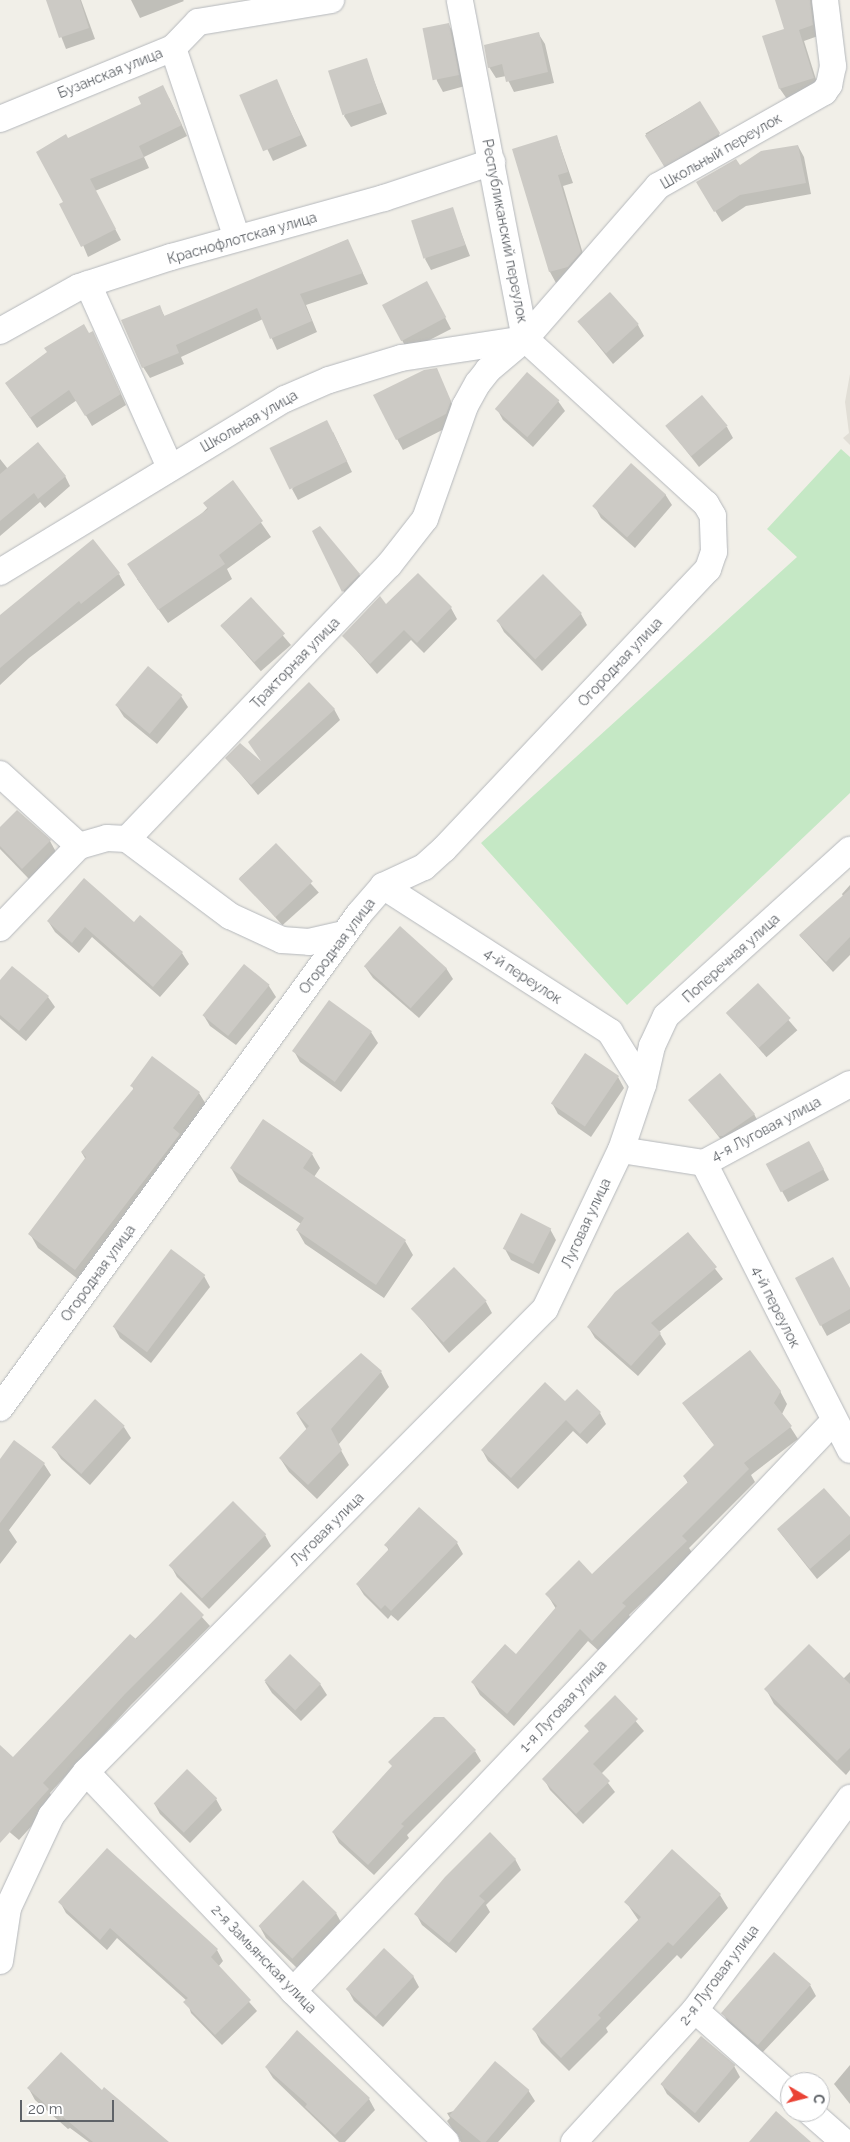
<!DOCTYPE html>
<meta charset="utf-8">
<style>
body{margin:0}
#map{position:relative;width:850px;height:2142px;overflow:hidden;background:#f1efe8;font-family:Raleway,sans-serif}
div>[style]{position:absolute}
[style*='--x']{left:calc(var(--x)*1px);top:calc(var(--y)*1px);width:calc(var(--w)*1px);rotate:calc(var(--a)*1deg)}
.education>*{inset:0;background:#e1ded6}
.green>*{inset:0;background:#c5e8c5}
.shadow>*{inset:0;background:#0003;transform-origin:0 0}
.building>*{inset:0;background:#cccac5;transform-origin:0 0}
.roads{filter:drop-shadow(0 0 1px #b5b8bc) drop-shadow(0 0 1px #b5b8bc)}
.street>*{height:26px;margin:-13px;padding:0 13px;transform-origin:13px;border-radius:13px;background:#fff}
span{translate:-50% -50%;white-space:nowrap;text-align:center;line-height:1.15;-webkit-text-stroke:5px #fff;paint-order:stroke}
.street-label{font-size:14px;color:#5f6368}
.north{position:absolute;left:780px;top:2072px;width:50px;height:50px;box-sizing:border-box;background:#fff;border:1px solid #bfc1c3;border-radius:50%;rotate:98deg;font-size:14px;font-weight:700;line-height:20px;text-align:center;color:#5f6368}
.north::after{content:'';display:block;margin:auto;width:18px;height:22px;background:#ea4335;clip-path:polygon(50% 0,100% 100%,50% 72%,0 100%)}
.scale{position:absolute;left:20px;top:2100px;width:94px;height:22px;box-sizing:border-box;border:2px solid #5f6368;border-top:0;padding-left:6px;font-size:15px;line-height:18px;white-space:nowrap;color:#5f6368;-webkit-text-stroke:4px #fff;paint-order:stroke}
</style>
<div id="map">
<div class="education">
<div style="clip-path:polygon(850px 374px,850px 445px,843px 438px,849px 433px,845px 402px)"></div>
</div>
<div class="green">
<div style="clip-path:polygon(841px 449px,850px 457px,850px 793px,627px 1005px,481px 843px,797px 557px,767px 529px)"></div>
</div>
<div class="shadow">
<div style="clip-path:polygon(47px 0,81px 0,95px 39px,66px 49px)"></div>
<div style="clip-path:polygon(131px 0,183px 0,184px 1px,140px 18px)"></div>
<div style="clip-path:polygon(776px 0,814px 0,818px 36px,804px 41px,819px 89px,787px 99px,780px 89px,785px 30px)"></div>
<div style="clip-path:polygon(449px 25px,455px 36px,465px 86px,443px 92px,437px 81px,425px 31px)"></div>
<div style="clip-path:polygon(538px 33px,545px 44px,554px 83px,514px 92px,506px 76px,496px 78px,489px 67px)"></div>
<div style="clip-path:polygon(366px 60px,387px 114px,351px 127px,344px 116px)"></div>
<div style="clip-path:polygon(276px 81px,307px 146px,273px 161px,246px 105px)"></div>
<div style="clip-path:polygon(169px 98px,187px 136px,144px 157px,149px 168px,95px 191px,121px 240px,88px 257px,65px 202px,68px 140px)"></div>
<div style="left:700px;top:102px;width:50px;height:63px;rotate:60deg"></div>
<div style="clip-path:polygon(557px 137px,573px 183px,563px 186px,586px 264px,574px 278px,556px 283px,550px 272px,513px 150px)"></div>
<div style="clip-path:polygon(798px 146px,804px 157px,811px 194px,746px 206px,722px 222px,704px 193px)"></div>
<div style="clip-path:polygon(452px 209px,470px 256px,431px 270px,425px 259px)"></div>
<div style="clip-path:polygon(347px 240px,368px 284px,306px 305px,317px 332px,277px 350px,263px 319px,181px 357px,184px 364px,150px 378px,143px 367px,159px 306px,165px 317px)"></div>
<div style="clip-path:polygon(433px 294px,451px 329px,408px 351px,383px 306px)"></div>
<div style="clip-path:polygon(579px 322px,638px 325px,644px 336px,613px 364px)"></div>
<div style="clip-path:polygon(88px 334px,98px 344px,126px 405px,92px 426px,77px 400px,37px 428px,6px 383px)"></div>
<div style="clip-path:polygon(436px 369px,456px 413px,452px 425px,403px 450px,397px 439px)"></div>
<div style="clip-path:polygon(558px 401px,565px 411px,533px 447px,503px 420px,497px 409px)"></div>
<div style="clip-path:polygon(667px 426px,727px 427px,733px 438px,699px 467px)"></div>
<div style="clip-path:polygon(333px 432px,352px 472px,298px 500px,292px 489px)"></div>
<div style="clip-path:polygon(0 459px,8px 469px,65px 476px,70px 486px,45px 508px,40px 502px,0 536px)"></div>
<div style="clip-path:polygon(233px 482px,271px 537px,227px 569px,232px 579px,168px 623px,137px 579px)"></div>
<div style="clip-path:polygon(665px 494px,672px 505px,635px 548px,601px 518px,595px 507px)"></div>
<div style="clip-path:polygon(313px 532px,359px 574px,365px 585px,349px 602px)"></div>
<div style="clip-path:polygon(119px 574px,125px 585px,29px 658px,0 685px,0 617px)"></div>
<div style="left:251px;top:599px;width:61px;height:40px;rotate:49deg"></div>
<div style="clip-path:polygon(386px 606px,451px 608px,457px 619px,424px 653px,411px 640px,377px 674px,344px 636px)"></div>
<div style="clip-path:polygon(581px 614px,587px 625px,542px 671px,504px 632px,498px 621px)"></div>
<div style="clip-path:polygon(149px 668px,181px 696px,188px 707px,157px 744px,124px 717px,117px 706px)"></div>
<div style="clip-path:polygon(334px 709px,340px 720px,258px 795px,227px 758px,263px 763px)"></div>
<div style="clip-path:polygon(0 829px,50px 841px,56px 852px,29px 879px,0 849px)"></div>
<div style="left:276px;top:845px;width:64px;height:49px;rotate:48deg"></div>
<div style="clip-path:polygon(850px 885px,850px 955px,833px 972px,800px 936px,843px 896px,842px 894px)"></div>
<div style="clip-path:polygon(140px 916px,182px 953px,189px 964px,160px 997px,92px 937px,79px 953px,55px 932px,48px 921px,134px 923px)"></div>
<div style="clip-path:polygon(244px 966px,269px 986px,276px 997px,236px 1045px,210px 1026px,204px 1016px)"></div>
<div style="clip-path:polygon(366px 968px,446px 968px,453px 979px,419px 1018px,373px 978px)"></div>
<div style="clip-path:polygon(0 982px,48px 997px,55px 1007px,26px 1041px,0 1019px)"></div>
<div style="left:758px;top:985px;width:60px;height:41px;rotate:49deg"></div>
<div style="clip-path:polygon(329px 1002px,371px 1032px,378px 1043px,341px 1092px,300px 1062px,294px 1051px)"></div>
<div style="clip-path:polygon(618px 1077px,624px 1088px,591px 1137px,558px 1114px,552px 1103px)"></div>
<div style="clip-path:polygon(132px 1086px,199px 1093px,207px 1106px,83px 1283px,38px 1248px,30px 1234px,86px 1160px,82px 1153px,134px 1090px)"></div>
<div style="clip-path:polygon(690px 1100px,754px 1114px,760px 1125px,726px 1146px)"></div>
<div style="clip-path:polygon(815px 1153px,829px 1180px,788px 1202px,767px 1164px)"></div>
<div style="clip-path:polygon(312px 1154px,320px 1168px,314px 1177px,405px 1241px,413px 1255px,384px 1298px,305px 1244px,297px 1230px,301px 1224px,239px 1182px,231px 1168px)"></div>
<div style="clip-path:polygon(550px 1229px,556px 1240px,539px 1274px,511px 1260px,505px 1249px)"></div>
<div style="clip-path:polygon(688px 1234px,723px 1279px,659px 1332px,666px 1344px,638px 1376px,595px 1338px,589px 1328px)"></div>
<div style="clip-path:polygon(204px 1276px,210px 1287px,151px 1363px,120px 1338px,114px 1327px)"></div>
<div style="clip-path:polygon(850px 1289px,850px 1323px,827px 1336px,821px 1325px)"></div>
<div style="clip-path:polygon(486px 1302px,492px 1313px,449px 1353px,412px 1308px)"></div>
<div style="clip-path:polygon(381px 1372px,389px 1387px,338px 1445px,349px 1465px,317px 1499px,289px 1472px,280px 1458px,307px 1430px,297px 1414px)"></div>
<div style="clip-path:polygon(780px 1391px,787px 1404px,782px 1414px,798px 1439px,751px 1475px,755px 1482px,689px 1548px,693px 1554px,629px 1615px,632px 1620px,600px 1652px,588px 1641px,514px 1726px,480px 1695px,473px 1683px,516px 1655px,556px 1609px,547px 1594px,592px 1575px,688px 1483px,684px 1476px,715px 1446px,683px 1403px)"></div>
<div style="clip-path:polygon(565px 1403px,600px 1413px,606px 1424px,587px 1444px,573px 1431px,518px 1489px,488px 1461px,482px 1450px)"></div>
<div style="clip-path:polygon(124px 1427px,131px 1438px,90px 1485px,61px 1459px,54px 1448px)"></div>
<div style="clip-path:polygon(15px 1442px,44px 1464px,51px 1475px,9px 1530px,17px 1542px,0 1564px,0 1461px)"></div>
<div style="clip-path:polygon(850px 1519px,850px 1550px,817px 1579px,778px 1530px)"></div>
<div style="clip-path:polygon(265px 1535px,271px 1546px,209px 1609px,177px 1577px,171px 1566px)"></div>
<div style="clip-path:polygon(457px 1543px,463px 1554px,398px 1621px,391px 1615px,388px 1619px,364px 1595px,357px 1584px,389px 1551px,386px 1545px)"></div>
<div style="clip-path:polygon(181px 1594px,210px 1626px,131px 1705px,50px 1793px,54px 1801px,19px 1840px,0 1824px,0 1759px,13px 1759px)"></div>
<div style="clip-path:polygon(850px 1672px,850px 1770px,846px 1775px,774px 1704px,766px 1689px,843px 1679px)"></div>
<div style="clip-path:polygon(265px 1682px,320px 1684px,327px 1695px,301px 1721px,272px 1693px)"></div>
<div style="clip-path:polygon(615px 1697px,644px 1731px,601px 1774px,615px 1792px,583px 1824px,550px 1790px,544px 1779px,590px 1733px,586px 1726px)"></div>
<div style="clip-path:polygon(475px 1751px,481px 1761px,407px 1835px,409px 1838px,374px 1875px,339px 1843px,333px 1832px)"></div>
<div style="clip-path:polygon(216px 1799px,222px 1810px,190px 1843px,160px 1814px,154px 1803px)"></div>
<div style="clip-path:polygon(515px 1859px,521px 1870px,486px 1905px,490px 1912px,456px 1953px,422px 1925px,416px 1914px)"></div>
<div style="clip-path:polygon(720px 1895px,728px 1908px,681px 1959px,677px 1955px,606px 2028px,608px 2032px,569px 2071px,541px 2043px,534px 2029px,639px 1921px,626px 1902px)"></div>
<div style="clip-path:polygon(60px 1902px,217px 1950px,223px 1961px,218px 1967px,257px 2011px,222px 2045px,191px 2013px,187px 2001px,117px 1938px,107px 1950px,66px 1913px)"></div>
<div style="clip-path:polygon(336px 1913px,342px 1924px,298px 1969px,266px 1938px,260px 1927px)"></div>
<div style="clip-path:polygon(413px 1976px,419px 1987px,383px 2027px,354px 2001px,348px 1990px)"></div>
<div style="clip-path:polygon(810px 1985px,816px 1996px,762px 2053px,729px 2024px,723px 2013px)"></div>
<div style="clip-path:polygon(850px 2065px,850px 2104px,834px 2084px)"></div>
<div style="clip-path:polygon(734px 2066px,740px 2077px,699px 2123px,667px 2094px,661px 2083px)"></div>
<div style="clip-path:polygon(266px 2067px,369px 2099px,375px 2110px,345px 2142px,339px 2142px,273px 2078px)"></div>
<div style="clip-path:polygon(29px 2089px,102px 2091px,165px 2142px,89px 2142px,70px 2128px,68px 2129px,35px 2100px)"></div>
<div style="clip-path:polygon(528px 2090px,535px 2101px,498px 2142px,461px 2142px,447px 2121px,450px 2118px,447px 2113px)"></div>
</div>
<div class="building">
<div style="clip-path:polygon(46px 0,80px 0,89px 28px,59px 38px)"></div>
<div style="clip-path:polygon(775px 0,810px 0,813px 25px,799px 30px,814px 78px,779px 89px,762px 36px,784px 29px)"></div>
<div style="left:449px;top:23px;width:53px;height:27px;rotate:79deg"></div>
<div style="clip-path:polygon(539px 32px,548px 72px,506px 82px,502px 64px,488px 68px,484px 45px)"></div>
<div style="left:367px;top:58px;width:47px;height:41px;rotate:72deg"></div>
<div style="left:277px;top:79px;width:61px;height:41px;rotate:67deg"></div>
<div style="clip-path:polygon(163px 85px,182px 125px,139px 146px,144px 157px,90px 179px,116px 229px,81px 247px,59px 204px,63px 202px,36px 152px,66px 134px,68px 138px,141px 104px,138px 97px)"></div>
<div style="left:700px;top:101px;width:38px;height:65px;rotate:58deg"></div>
<div style="clip-path:polygon(557px 135px,568px 172px,558px 175px,581px 252px,568px 267px,549px 272px,512px 149px)"></div>
<div style="clip-path:polygon(798px 145px,806px 183px,740px 195px,714px 212px,696px 182px,736px 159px,740px 165px,761px 151px)"></div>
<div style="left:453px;top:207px;width:40px;height:44px;rotate:72deg"></div>
<div style="clip-path:polygon(348px 239px,363px 273px,300px 294px,312px 321px,270px 339px,257px 308px,176px 345px,179px 353px,142px 368px,121px 320px,160px 305px,164px 316px)"></div>
<div style="left:427px;top:281px;width:41px;height:51px;rotate:62deg"></div>
<div style="left:610px;top:292px;width:43px;height:44px;rotate:48deg"></div>
<div style="clip-path:polygon(84px 324px,89px 333px,93px 331px,121px 394px,85px 416px,69px 390px,30px 418px,5px 383px,47px 352px,44px 348px)"></div>
<div style="clip-path:polygon(437px 368px,451px 401px,446px 414px,396px 440px,373px 395px,424px 370px)"></div>
<div style="left:527px;top:372px;width:43px;height:49px;rotate:41deg"></div>
<div style="left:702px;top:395px;width:40px;height:48px;rotate:50deg"></div>
<div style="left:327px;top:420px;width:46px;height:64px;rotate:64deg"></div>
<div style="clip-path:polygon(38px 442px,66px 476px,38px 499px,34px 493px,0 521px,0 474px)"></div>
<div style="left:631px;top:463px;width:47px;height:58px;rotate:42deg"></div>
<div style="clip-path:polygon(233px 480px,263px 521px,219px 555px,225px 564px,158px 610px,127px 564px,208px 509px,203px 503px)"></div>
<div style="clip-path:polygon(320px 526px,360px 574px,342px 592px,312px 531px)"></div>
<div style="clip-path:polygon(93px 539px,120px 573px,81px 604px,79px 601px,0 668px,0 615px)"></div>
<div style="clip-path:polygon(418px 573px,452px 607px,417px 643px,404px 630px,370px 664px,342px 636px,380px 596px,386px 604px)"></div>
<div style="left:543px;top:574px;width:55px;height:66px;rotate:45deg"></div>
<div style="left:251px;top:597px;width:50px;height:42px;rotate:47deg"></div>
<div style="left:148px;top:666px;width:45px;height:51px;rotate:40deg"></div>
<div style="clip-path:polygon(309px 682px,335px 709px,251px 785px,225px 758px,240px 743px,261px 761px,248px 742px)"></div>
<div style="clip-path:polygon(17px 810px,51px 840px,22px 869px,0 846px,0 827px)"></div>
<div style="left:276px;top:843px;width:53px;height:52px;rotate:46deg"></div>
<div style="clip-path:polygon(84px 878px,134px 922px,140px 915px,183px 952px,153px 987px,85px 927px,72px 943px,47px 921px)"></div>
<div style="clip-path:polygon(850px 889px,850px 937px,826px 962px,799px 935px)"></div>
<div style="left:400px;top:926px;width:63px;height:54px;rotate:42deg"></div>
<div style="left:244px;top:964px;width:33px;height:66px;rotate:39deg"></div>
<div style="clip-path:polygon(12px 966px,49px 996px,19px 1031px,0 1015px,0 980px)"></div>
<div style="left:758px;top:983px;width:48px;height:44px;rotate:47deg"></div>
<div style="left:329px;top:1000px;width:53px;height:63px;rotate:36deg"></div>
<div style="left:585px;top:1053px;width:41px;height:61px;rotate:34deg"></div>
<div style="clip-path:polygon(152px 1056px,200px 1092px,173px 1128px,180px 1134px,75px 1270px,28px 1234px,86px 1157px,81px 1152px,134px 1088px,130px 1086px)"></div>
<div style="clip-path:polygon(720px 1073px,755px 1114px,723px 1136px,719px 1136px,688px 1100px)"></div>
<div style="clip-path:polygon(263px 1119px,313px 1153px,303px 1168px,406px 1240px,376px 1285px,296px 1230px,304px 1218px,230px 1168px)"></div>
<div style="left:809px;top:1141px;width:32px;height:49px;rotate:62deg"></div>
<div style="left:521px;top:1213px;width:34px;height:40px;rotate:27deg"></div>
<div style="clip-path:polygon(688px 1232px,717px 1267px,651px 1323px,661px 1333px,631px 1366px,587px 1327px,615px 1292px)"></div>
<div style="left:171px;top:1249px;width:43px;height:97px;rotate:37deg"></div>
<div style="clip-path:polygon(833px 1257px,850px 1288px,850px 1309px,820px 1326px,795px 1278px)"></div>
<div style="left:454px;top:1267px;width:47px;height:60px;rotate:46deg"></div>
<div style="clip-path:polygon(750px 1350px,781px 1391px,774px 1403px,792px 1426px,744px 1463px,749px 1469px,682px 1536px,687px 1541px,622px 1603px,626px 1606px,592px 1641px,580px 1629px,507px 1714px,471px 1682px,505px 1644px,516px 1654px,557px 1606px,545px 1594px,579px 1560px,592px 1574px,688px 1482px,683px 1476px,714px 1445px,682px 1403px)"></div>
<div style="clip-path:polygon(361px 1353px,382px 1371px,331px 1429px,342px 1450px,308px 1485px,279px 1458px,309px 1426px,296px 1413px)"></div>
<div style="clip-path:polygon(545px 1382px,565px 1401px,577px 1389px,601px 1412px,580px 1434px,566px 1420px,511px 1478px,481px 1450px)"></div>
<div style="left:95px;top:1399px;width:40px;height:65px;rotate:42deg"></div>
<div style="clip-path:polygon(14px 1440px,45px 1463px,0 1523px,0 1459px)"></div>
<div style="clip-path:polygon(824px 1488px,850px 1517px,850px 1534px,810px 1569px,777px 1529px)"></div>
<div style="left:233px;top:1501px;width:47px;height:91px;rotate:45deg"></div>
<div style="clip-path:polygon(419px 1507px,458px 1542px,391px 1611px,385px 1605px,381px 1609px,356px 1584px,389px 1549px,384px 1545px)"></div>
<div style="clip-path:polygon(181px 1592px,204px 1615px,125px 1694px,43px 1783px,49px 1789px,0 1843px,0 1745px,13px 1757px,130px 1634px,136px 1639px)"></div>
<div style="clip-path:polygon(809px 1644px,850px 1684px,850px 1748px,837px 1761px,764px 1689px)"></div>
<div style="left:290px;top:1654px;width:43px;height:37px;rotate:44deg"></div>
<div style="clip-path:polygon(615px 1695px,638px 1719px,593px 1764px,610px 1781px,576px 1814px,542px 1779px,589px 1731px,584px 1726px)"></div>
<div style="clip-path:polygon(434px 1717px,444px 1717px,476px 1750px,401px 1824px,404px 1826px,368px 1865px,332px 1832px,392px 1766px,388px 1762px)"></div>
<div style="left:187px;top:1769px;width:42px;height:48px;rotate:44deg"></div>
<div style="clip-path:polygon(490px 1832px,516px 1859px,479px 1896px,485px 1901px,449px 1943px,414px 1914px,445px 1877px)"></div>
<div style="clip-path:polygon(107px 1848px,218px 1949px,211px 1957px,251px 2000px,215px 2035px,183px 2002px,188px 1998px,110px 1928px,100px 1940px,58px 1902px)"></div>
<div style="clip-path:polygon(672px 1849px,721px 1894px,673px 1946px,668px 1942px,598px 2015px,601px 2018px,561px 2058px,532px 2029px,641px 1917px,624px 1902px)"></div>
<div style="left:303px;top:1880px;width:47px;height:64px;rotate:44deg"></div>
<div style="left:384px;top:1948px;width:41px;height:56px;rotate:43deg"></div>
<div style="left:774px;top:1952px;width:49px;height:81px;rotate:41deg"></div>
<div style="clip-path:polygon(297px 2030px,370px 2098px,335px 2135px,305px 2107px,307px 2104px,265px 2067px)"></div>
<div style="left:701px;top:2036px;width:45px;height:63px;rotate:40deg"></div>
<div style="clip-path:polygon(61px 2052px,102px 2090px,104px 2087px,169px 2142px,93px 2142px,63px 2117px,62px 2119px,27px 2088px)"></div>
<div style="left:495px;top:2061px;width:45px;height:71px;rotate:40deg"></div>
<div style="clip-path:polygon(776px 2111px,811px 2142px,749px 2142px)"></div>
</div>
<div class="roads">
<div class="street">
<div style="--x:173;--y:48;--w:200;--a:71.4"></div>
<div style="--x:0;--y:119;--w:187;--a:-22.3"></div>
<div style="--x:173;--y:48;--w:36;--a:-46"></div>
<div style="--x:198;--y:22;--w:135;--a:-9.4"></div>
<div style="--x:88;--y:284;--w:201;--a:65.9"></div>
<div style="--x:0;--y:331;--w:90;--a:-29.1"></div>
<div style="--x:79;--y:287;--w:97;--a:-18.1"></div>
<div style="--x:171;--y:257;--w:221;--a:-15.5"></div>
<div style="--x:384;--y:198;--w:114;--a:-18.4"></div>
<div style="--x:0;--y:572;--w:333;--a:-31.3"></div>
<div style="--x:285;--y:399;--w:48;--a:-23.4"></div>
<div style="--x:329;--y:380;--w:75;--a:-17"></div>
<div style="--x:401;--y:358;--w:125;--a:-8.7"></div>
<div style="--x:0;--y:774;--w:107;--a:42.3"></div>
<div style="--x:127;--y:839;--w:129;--a:36.8"></div>
<div style="--x:230;--y:916;--w:57;--a:24.8"></div>
<div style="--x:282;--y:940;--w:27;--a:4"></div>
<div style="--x:309;--y:942;--w:36;--a:-13"></div>
<div style="--x:383;--y:886;--w:270;--a:32.7"></div>
<div style="--x:610;--y:1032;--w:62;--a:58.1"></div>
<div style="--x:0;--y:928;--w:114;--a:-46.1"></div>
<div style="--x:79;--y:846;--w:29;--a:-16"></div>
<div style="--x:107;--y:838;--w:20;--a:3"></div>
<div style="--x:127;--y:839;--w:379;--a:-46.3"></div>
<div style="--x:389;--y:565;--w:58;--a:-52"></div>
<div style="--x:425;--y:519;--w:120;--a:-70.5"></div>
<div style="--x:465;--y:406;--w:26;--a:-61"></div>
<div style="--x:478;--y:383;--w:16;--a:-52"></div>
<div style="--x:488;--y:370;--w:48;--a:-40"></div>
<div style="--x:525;--y:339;--w:203;--a:-49"></div>
<div style="--x:658;--y:186;--w:191;--a:-29.5"></div>
<div style="--x:824;--y:92;--w:9;--a:-54"></div>
<div style="--x:829;--y:85;--w:19;--a:-78"></div>
<div style="--x:833;--y:66;--w:66;--a:-96.9"></div>
<div style="--x:621;--y:1150;--w:84;--a:8.9"></div>
<div style="--x:704;--y:1163;--w:166;--a:-28.4"></div>
<div style="--x:704;--y:1163;--w:322;--a:63"></div>
<div style="--x:0;--y:1408;--w:611;--a:-53.99"></div>
<div style="--x:359;--y:914;--w:37;--a:-49"></div>
<div style="--x:383;--y:886;--w:45;--a:-24.9"></div>
<div style="--x:424;--y:867;--w:27;--a:-42"></div>
<div style="--x:444;--y:849;--w:385;--a:-46.7"></div>
<div style="--x:708;--y:569;--w:18;--a:-71"></div>
<div style="--x:714;--y:552;--w:36;--a:-92"></div>
<div style="--x:713;--y:516;--w:14;--a:-120"></div>
<div style="--x:706;--y:504;--w:245;--a:-137.6"></div>
<div style="--x:525;--y:339;--w:345;--a:-100.9"></div>
<div style="--x:86;--y:1772;--w:301;--a:46.6"></div>
<div style="--x:293;--y:1991;--w:215;--a:44.6"></div>
<div style="--x:0;--y:1961;--w:54;--a:-81.4"></div>
<div style="--x:8;--y:1908;--w:102;--a:-64.9"></div>
<div style="--x:51;--y:1816;--w:56;--a:-51.5"></div>
<div style="--x:86;--y:1772;--w:652;--a:-45.25"></div>
<div style="--x:545;--y:1309;--w:176;--a:-64.5"></div>
<div style="--x:621;--y:1150;--w:69;--a:-71.3"></div>
<div style="--x:643;--y:1085;--w:40;--a:-77"></div>
<div style="--x:652;--y:1046;--w:33;--a:-65"></div>
<div style="--x:666;--y:1016;--w:248;--a:-42.1"></div>
<div style="--x:293;--y:1991;--w:786;--a:-46.5"></div>
<div style="--x:695;--y:2010;--w:127;--a:41.5"></div>
<div style="--x:810;--y:2112;--w:45;--a:41.4"></div>
<div style="--x:574;--y:2142;--w:179;--a:-47.5"></div>
<div style="--x:695;--y:2010;--w:263;--a:-53.8"></div>
</div>
</div>
<div class="street-label">
<span style="left:110px;top:73px;rotate:-22deg">Бузанская улица</span>
<span style="left:721px;top:151px;rotate:-30deg">Школьный переулок</span>
<span style="left:505px;top:231px;rotate:79deg">Республиканский переулок</span>
<span style="left:242px;top:238px;rotate:-16deg">Краснофлотская улица</span>
<span style="left:249px;top:421px;rotate:-30deg">Школьная улица</span>
<span style="left:620px;top:662px;rotate:-47deg">Огородная улица</span>
<span style="left:295px;top:663px;rotate:-46deg">Тракторная улица</span>
<span style="left:337px;top:946px;rotate:-53deg">Огородная улица</span>
<span style="left:731px;top:958px;rotate:-42deg">Поперечная улица</span>
<span style="left:523px;top:976px;rotate:33deg">4-й переулок</span>
<span style="left:766px;top:1129px;rotate:-28deg">4-я Луговая улица</span>
<span style="left:586px;top:1223px;rotate:-65deg">Луговая улица</span>
<span style="left:98px;top:1273px;rotate:-54deg">Огородная улица</span>
<span style="left:776px;top:1307px;rotate:63deg">4-й переулок</span>
<span style="left:327px;top:1529px;rotate:-45deg">Луговая улица</span>
<span style="left:563px;top:1706px;rotate:-47deg">1-я Луговая улица</span>
<span style="left:264px;top:1959px;rotate:46deg">2-я Замьянская улица</span>
<span style="left:719px;top:1975px;rotate:-53deg">2-я Луговая улица</span>
</div>
<div class="north">С</div>
<div class="scale">20 m</div>
</div>
